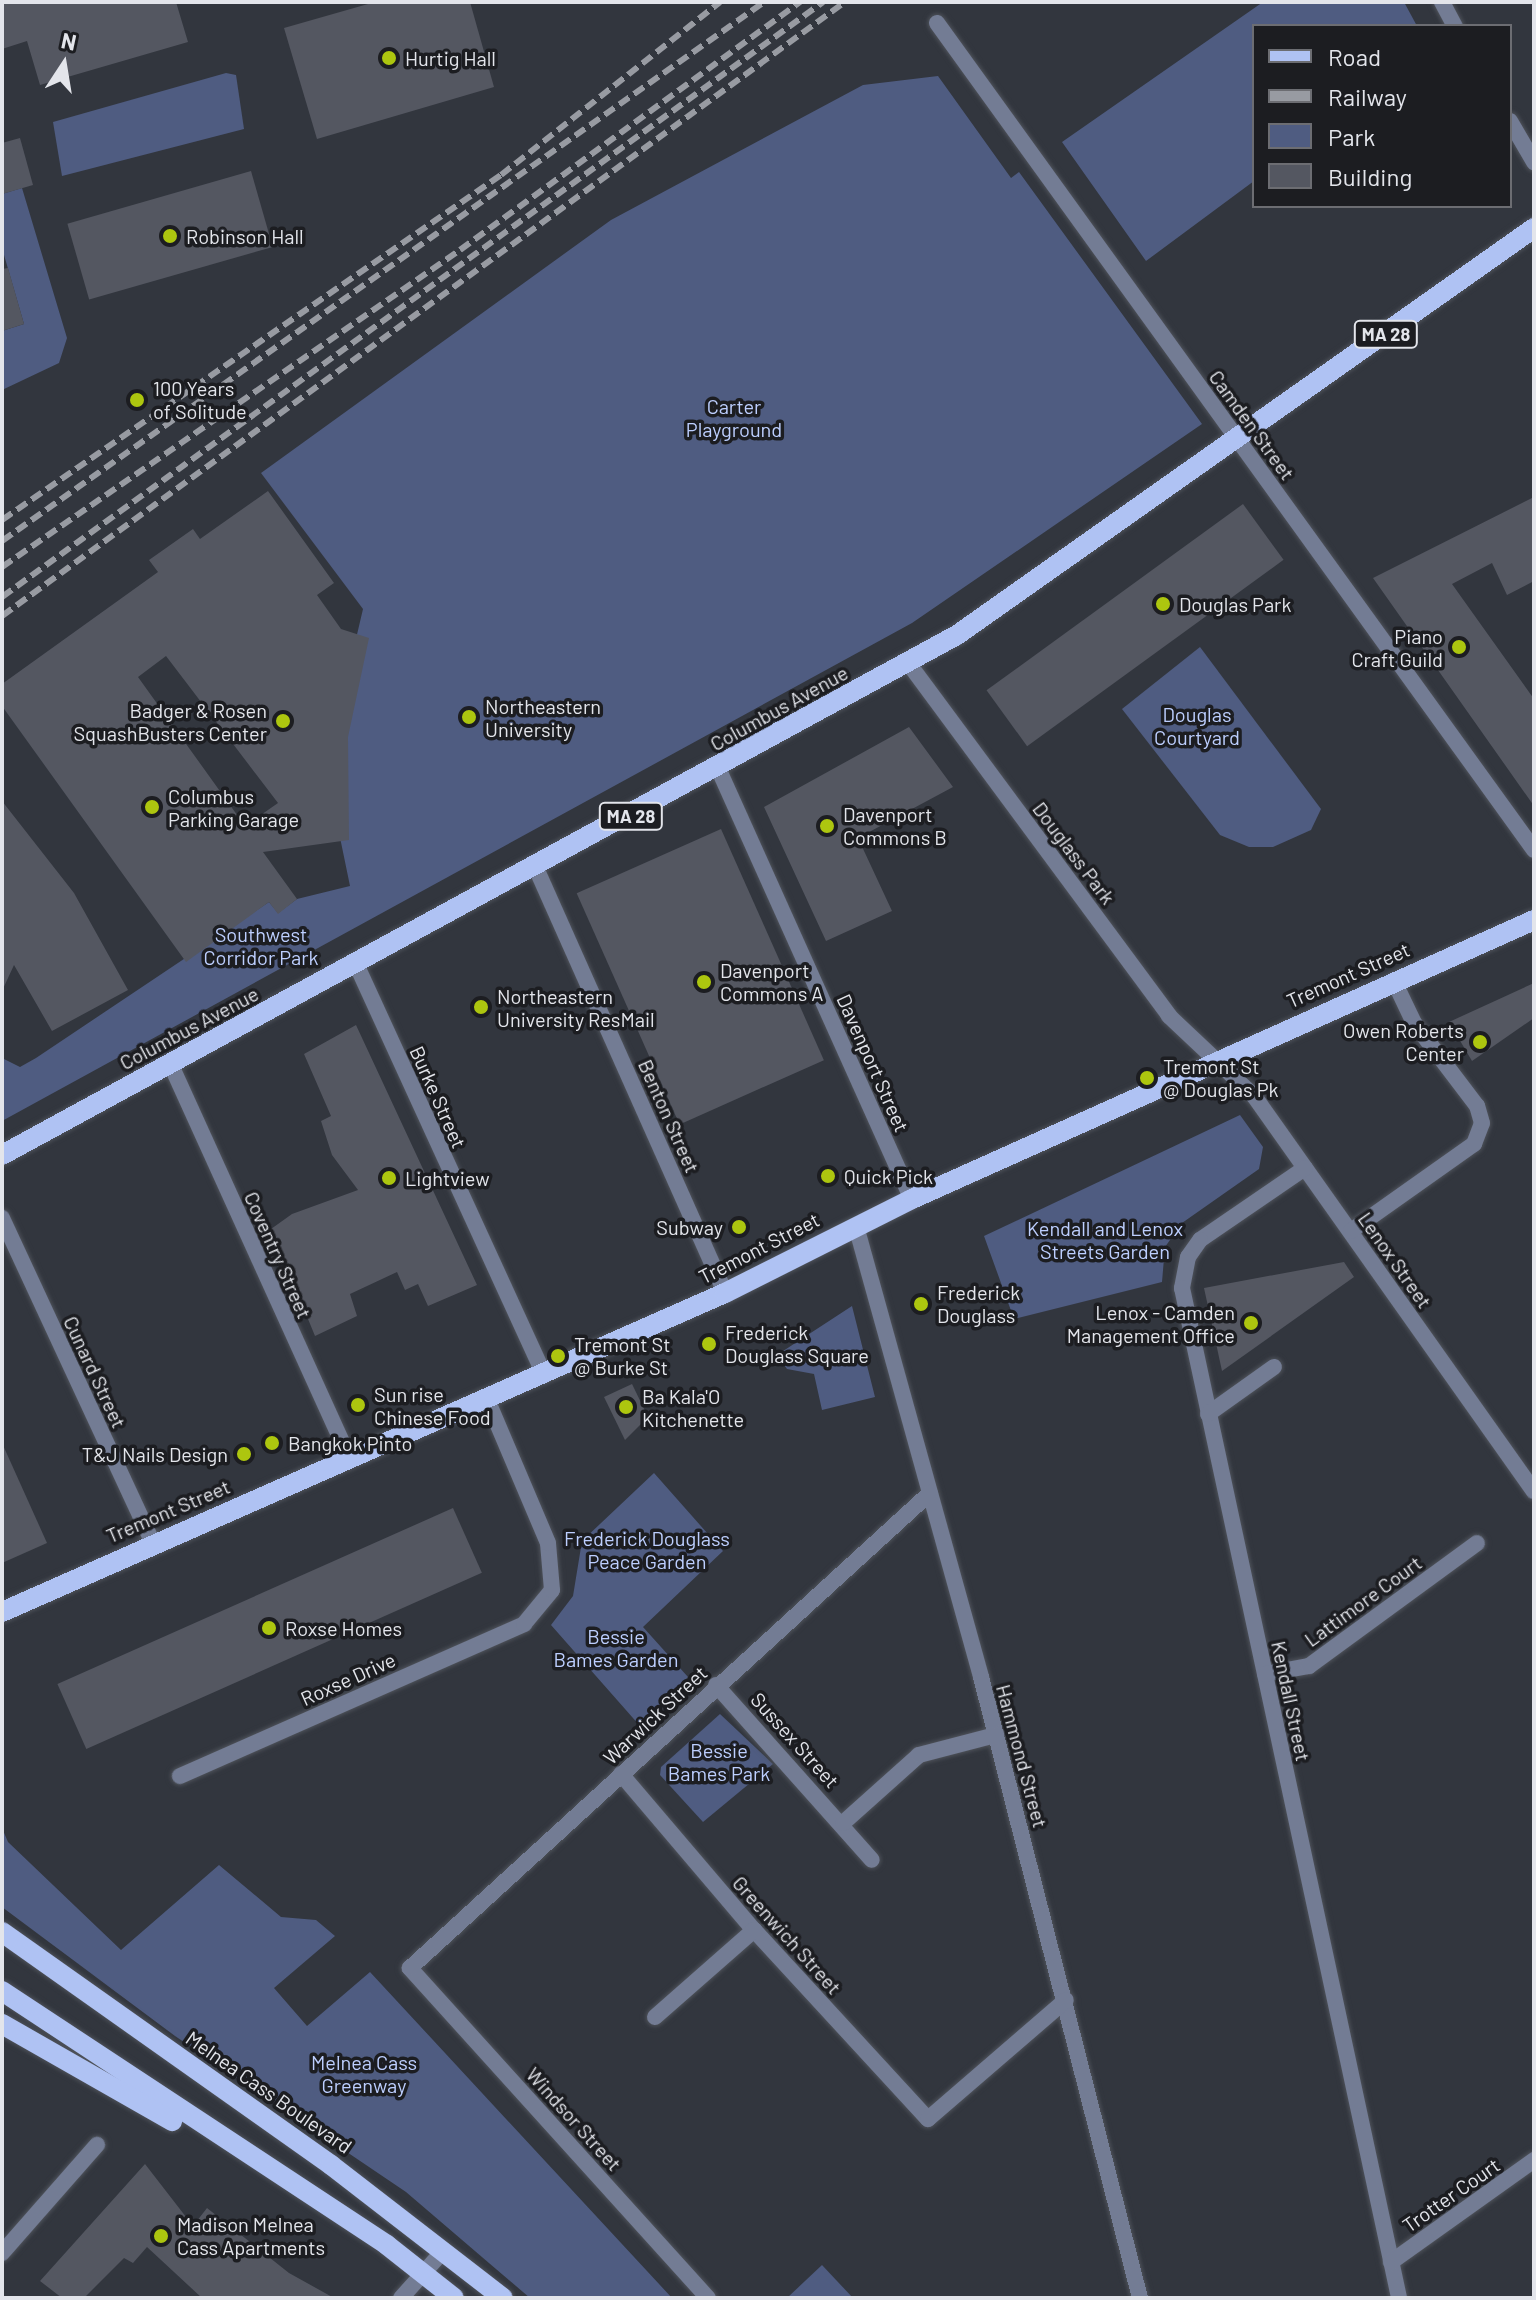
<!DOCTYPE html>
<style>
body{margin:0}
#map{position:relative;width:1536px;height:2300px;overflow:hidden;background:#32363e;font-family:Barlow,sans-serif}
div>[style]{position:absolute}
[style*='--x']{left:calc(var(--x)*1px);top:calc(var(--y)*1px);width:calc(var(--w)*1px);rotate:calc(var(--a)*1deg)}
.green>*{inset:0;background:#4f5c81}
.building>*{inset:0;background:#545761;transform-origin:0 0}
.roads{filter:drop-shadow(0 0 2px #4e525a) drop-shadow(0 0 2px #4e525a)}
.minor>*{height:16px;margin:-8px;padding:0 8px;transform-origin:8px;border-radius:8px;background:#737c94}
.primary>*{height:20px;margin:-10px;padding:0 10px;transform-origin:10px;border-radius:10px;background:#afc2f3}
.rail>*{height:6px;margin-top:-3px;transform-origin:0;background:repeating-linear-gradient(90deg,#989ba2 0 12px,transparent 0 18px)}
.dots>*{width:22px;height:22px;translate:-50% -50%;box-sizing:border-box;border:4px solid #1c1d21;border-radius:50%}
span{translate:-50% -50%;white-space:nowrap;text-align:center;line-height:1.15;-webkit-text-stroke:7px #1c1d21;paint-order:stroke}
.shield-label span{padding:2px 6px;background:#1c1d21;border:2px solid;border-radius:6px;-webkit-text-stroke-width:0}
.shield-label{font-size:18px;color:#e3e5eb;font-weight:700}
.poi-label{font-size:20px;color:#e3e5eb}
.left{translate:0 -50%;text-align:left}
.right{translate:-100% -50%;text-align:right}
.park-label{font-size:20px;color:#bdcfff}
.street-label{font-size:20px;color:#e3e5eb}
.frame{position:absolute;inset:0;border:4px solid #e3e5eb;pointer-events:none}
.legend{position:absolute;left:1252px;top:24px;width:260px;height:184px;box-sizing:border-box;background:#1c1d21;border:2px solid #6c6d72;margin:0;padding:10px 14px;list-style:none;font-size:24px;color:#e3e5eb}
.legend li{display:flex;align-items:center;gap:16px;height:40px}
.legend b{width:40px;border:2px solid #6c6d72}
.north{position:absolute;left:24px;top:24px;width:80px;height:80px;-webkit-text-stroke:6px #1c1d21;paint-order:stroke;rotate:12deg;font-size:22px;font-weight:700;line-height:32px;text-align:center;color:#e3e5eb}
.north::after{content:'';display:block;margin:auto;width:28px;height:36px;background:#e3e5eb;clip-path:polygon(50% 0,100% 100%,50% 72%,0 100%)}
</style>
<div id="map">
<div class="green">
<div style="clip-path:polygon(1263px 2px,1404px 2px,1417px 26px,1254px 26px,1254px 181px,1146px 261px,1062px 142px)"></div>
<div style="clip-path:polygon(226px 73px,236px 75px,244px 129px,62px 176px,53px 122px)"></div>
<div style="clip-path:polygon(938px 76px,1011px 178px,1019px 172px,1202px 424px,912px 623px,2px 1121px,2px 1058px,20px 1067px,36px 1058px,269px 902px,278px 913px,297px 899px,350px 886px,336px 818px,351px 660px,363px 609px,261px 473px,611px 220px,863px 85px)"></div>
<div style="clip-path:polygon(22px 188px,67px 338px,59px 363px,2px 390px,2px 331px,24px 324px,2px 248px,2px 194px)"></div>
<div style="clip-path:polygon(1200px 647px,1321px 809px,1311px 830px,1273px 847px,1249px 847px,1220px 835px,1122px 709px)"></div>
<div style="clip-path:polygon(1240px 1115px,1263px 1147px,1259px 1169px,1182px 1223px,1165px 1247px,1162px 1282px,1014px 1319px,984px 1236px)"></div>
<div style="clip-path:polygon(852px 1306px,875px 1397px,822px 1410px,814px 1374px,787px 1369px,777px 1355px)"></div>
<div style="clip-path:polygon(654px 1473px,723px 1551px,643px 1627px,688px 1677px,640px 1726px,551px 1625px,573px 1596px,582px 1541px)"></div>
<div style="clip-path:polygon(720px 1714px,773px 1764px,703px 1822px,660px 1775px,661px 1767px)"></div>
<div style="clip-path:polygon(2px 1828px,8px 1842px,121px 1950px,219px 1865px,281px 1917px,316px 1920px,335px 1936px,274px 1988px,307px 2026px,370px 1972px,672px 2298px,530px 2298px,406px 2192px,175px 2036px,2px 1907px)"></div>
<div style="clip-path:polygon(822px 2265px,853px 2298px,787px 2298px)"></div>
</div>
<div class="building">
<div style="clip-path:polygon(2px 2px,176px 2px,188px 42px,40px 85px,27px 41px,2px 49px)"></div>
<div style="clip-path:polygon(375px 2px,470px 2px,494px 87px,317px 139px,284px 28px)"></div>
<div style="clip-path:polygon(20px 138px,33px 185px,2px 194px,2px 143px)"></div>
<div style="left:251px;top:171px;width:79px;height:191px;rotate:74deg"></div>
<div style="clip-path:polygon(8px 268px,24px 324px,2px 331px,2px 269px)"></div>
<div style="clip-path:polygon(evenodd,268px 491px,334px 583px,317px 595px,341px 629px,369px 638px,348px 737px,349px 840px,263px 852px,297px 899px,278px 914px,269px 902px,186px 962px,2px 706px,2px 684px,158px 572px,149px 560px,193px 529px,200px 539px,268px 491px,166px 656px,278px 803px,245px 826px,138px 677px,166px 656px)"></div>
<div style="clip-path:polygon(1534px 497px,1534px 581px,1507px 595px,1492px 563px,1452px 584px,1534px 699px,1534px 806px,1373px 578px)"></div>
<div style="left:1243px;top:504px;width:69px;height:317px;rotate:54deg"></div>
<div style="clip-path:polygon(909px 727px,953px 787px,858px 838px,892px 911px,826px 941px,764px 807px)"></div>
<div style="clip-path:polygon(2px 801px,74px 893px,128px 990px,52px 1031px,14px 965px,2px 991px)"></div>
<div style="left:721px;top:829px;width:253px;height:158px;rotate:66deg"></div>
<div style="clip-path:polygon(1534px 983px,1534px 1018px,1472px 1061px,1449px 1022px)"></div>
<div style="clip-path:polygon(356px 1025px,477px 1285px,428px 1306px,418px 1284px,405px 1290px,397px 1272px,350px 1294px,357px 1316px,315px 1336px,271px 1229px,292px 1214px,358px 1190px,332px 1155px,321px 1121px,331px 1116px,304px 1054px)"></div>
<div style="clip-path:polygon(1344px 1262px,1354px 1277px,1222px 1371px,1204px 1288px)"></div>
<div style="clip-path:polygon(632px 1384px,648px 1417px,625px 1440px,604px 1397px)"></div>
<div style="clip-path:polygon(2px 1443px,47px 1543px,2px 1563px)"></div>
<div style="left:453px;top:1508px;width:71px;height:433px;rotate:66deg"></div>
<div style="clip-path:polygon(145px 2164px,193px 2226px,207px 2208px,289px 2273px,334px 2298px,202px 2298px,147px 2247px,133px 2263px,124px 2258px,84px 2298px,62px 2298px,40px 2281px)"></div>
</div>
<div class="roads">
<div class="minor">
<div style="--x:1442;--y:2;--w:27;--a:62"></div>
<div style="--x:937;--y:23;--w:1020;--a:54.17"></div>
<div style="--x:1510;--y:121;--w:48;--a:59.7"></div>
<div style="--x:909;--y:664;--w:438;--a:53.5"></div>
<div style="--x:1169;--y:1016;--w:117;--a:43.3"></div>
<div style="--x:1254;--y:1096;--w:484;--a:54.7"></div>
<div style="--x:718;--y:768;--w:473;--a:65.8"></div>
<div style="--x:536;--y:868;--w:465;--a:66"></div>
<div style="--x:357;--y:966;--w:450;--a:65.4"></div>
<div style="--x:171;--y:1065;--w:434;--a:65.6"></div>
<div style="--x:1305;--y:1168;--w:127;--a:145.6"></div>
<div style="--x:1200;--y:1240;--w:21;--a:125"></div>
<div style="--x:1188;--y:1257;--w:32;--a:101"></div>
<div style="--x:1182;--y:1288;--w:1033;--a:77.87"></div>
<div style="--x:2;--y:1218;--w:358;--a:65.1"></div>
<div style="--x:856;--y:1226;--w:468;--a:74.5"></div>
<div style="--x:981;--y:1677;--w:641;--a:75.64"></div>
<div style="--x:1351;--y:1231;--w:151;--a:-35.3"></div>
<div style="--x:1474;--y:1144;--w:22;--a:-69"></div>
<div style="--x:1482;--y:1123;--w:18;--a:-106"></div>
<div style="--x:1477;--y:1106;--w:104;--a:-127.2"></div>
<div style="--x:1414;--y:1023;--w:47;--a:-115.5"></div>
<div style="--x:1208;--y:1414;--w:81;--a:-35.5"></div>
<div style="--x:1265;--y:1674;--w:45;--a:-10.3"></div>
<div style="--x:1309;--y:1666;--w:208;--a:-36.2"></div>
<div style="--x:716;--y:1685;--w:234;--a:48.3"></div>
<div style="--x:621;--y:1774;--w:205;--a:49.6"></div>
<div style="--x:754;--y:1930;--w:257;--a:47.4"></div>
<div style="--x:928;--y:2119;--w:182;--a:-40.8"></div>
<div style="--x:180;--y:1776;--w:376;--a:-23.8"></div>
<div style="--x:524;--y:1624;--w:44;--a:-50.5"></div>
<div style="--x:552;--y:1590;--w:47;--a:-94.9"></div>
<div style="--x:548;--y:1543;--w:156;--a:-113"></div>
<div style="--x:843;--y:1823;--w:102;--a:-41.8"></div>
<div style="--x:919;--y:1755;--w:80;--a:-14.6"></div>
<div style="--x:655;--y:2017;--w:132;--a:-41.3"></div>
<div style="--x:2;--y:2253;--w:144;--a:-48.7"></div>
<div style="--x:1391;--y:2262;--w:176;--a:-35.5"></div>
<div style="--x:401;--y:2298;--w:64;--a:-48.1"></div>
<div style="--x:708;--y:2298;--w:445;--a:-132.1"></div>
<div style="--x:410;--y:1968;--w:704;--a:-42.41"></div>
</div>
<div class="primary">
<div style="--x:2;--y:1155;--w:1087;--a:-28.57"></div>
<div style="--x:957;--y:635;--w:706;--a:-35.2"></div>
<div style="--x:2;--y:1612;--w:790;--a:-23.81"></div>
<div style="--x:725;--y:1293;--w:209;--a:-26.7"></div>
<div style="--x:912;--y:1199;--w:682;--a:-24.16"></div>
<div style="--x:2;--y:1932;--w:403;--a:35.3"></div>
<div style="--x:331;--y:2165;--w:217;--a:37.7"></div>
<div style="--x:2;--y:1991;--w:461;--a:33.4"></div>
<div style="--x:387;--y:2245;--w:85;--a:38.3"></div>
<div style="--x:2;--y:2024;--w:196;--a:29.7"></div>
</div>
</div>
<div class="rail">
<div style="--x:2;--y:520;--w:607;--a:-34.66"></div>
<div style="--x:501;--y:175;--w:279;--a:-38.3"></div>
<div style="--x:2;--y:541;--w:933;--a:-35.27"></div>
<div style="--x:2;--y:567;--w:557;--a:-34.69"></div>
<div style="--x:460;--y:250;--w:421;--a:-36.1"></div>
<div style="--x:2;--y:597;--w:1014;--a:-35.93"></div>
<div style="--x:2;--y:616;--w:1043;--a:-36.07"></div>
</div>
<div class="dots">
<div style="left:389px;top:58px;background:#adc60f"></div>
<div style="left:170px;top:236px;background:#adc60f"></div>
<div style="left:137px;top:400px;background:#adc60f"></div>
<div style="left:1163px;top:604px;background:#adc60f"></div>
<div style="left:1459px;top:647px;background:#adc60f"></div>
<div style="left:469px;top:717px;background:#adc60f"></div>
<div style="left:283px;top:721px;background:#adc60f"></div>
<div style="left:152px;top:807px;background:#adc60f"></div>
<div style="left:827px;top:826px;background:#adc60f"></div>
<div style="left:704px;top:982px;background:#adc60f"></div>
<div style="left:481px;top:1007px;background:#adc60f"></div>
<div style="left:1480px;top:1042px;background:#adc60f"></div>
<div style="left:1147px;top:1078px;background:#adc60f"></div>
<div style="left:828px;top:1176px;background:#adc60f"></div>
<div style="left:389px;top:1178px;background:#adc60f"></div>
<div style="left:739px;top:1227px;background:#adc60f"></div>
<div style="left:921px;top:1304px;background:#adc60f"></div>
<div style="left:1251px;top:1323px;background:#adc60f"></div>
<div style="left:709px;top:1344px;background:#adc60f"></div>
<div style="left:558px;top:1356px;background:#adc60f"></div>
<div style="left:358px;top:1405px;background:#adc60f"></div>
<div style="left:626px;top:1407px;background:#adc60f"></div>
<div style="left:272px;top:1443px;background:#adc60f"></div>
<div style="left:244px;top:1454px;background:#adc60f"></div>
<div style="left:269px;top:1628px;background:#adc60f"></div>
<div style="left:161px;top:2236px;background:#adc60f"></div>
</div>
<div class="shield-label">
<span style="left:1386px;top:334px">MA 28</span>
<span style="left:631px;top:816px">MA 28</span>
</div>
<div class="poi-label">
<span class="left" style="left:405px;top:58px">Hurtig Hall</span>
<span class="left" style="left:186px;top:236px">Robinson Hall</span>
<span class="left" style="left:153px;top:400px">100 Years<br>of Solitude</span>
<span class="left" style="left:1179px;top:604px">Douglas Park</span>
<span class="right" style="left:1443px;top:648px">Piano<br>Craft Guild</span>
<span class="left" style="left:485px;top:718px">Northeastern<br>University</span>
<span class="right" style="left:267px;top:722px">Badger &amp; Rosen<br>SquashBusters Center</span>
<span class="left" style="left:168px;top:808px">Columbus<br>Parking Garage</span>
<span class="left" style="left:843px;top:826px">Davenport<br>Commons B</span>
<span class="left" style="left:720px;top:982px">Davenport<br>Commons A</span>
<span class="left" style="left:497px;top:1008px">Northeastern<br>University ResMail</span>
<span class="right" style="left:1464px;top:1042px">Owen Roberts<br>Center</span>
<span class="left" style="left:1163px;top:1078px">Tremont St<br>@ Douglas Pk</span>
<span class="left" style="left:844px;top:1176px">Quick Pick</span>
<span class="left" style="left:405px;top:1178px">Lightview</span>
<span class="right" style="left:723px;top:1227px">Subway</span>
<span class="left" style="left:937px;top:1304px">Frederick<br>Douglass</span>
<span class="right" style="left:1235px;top:1324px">Lenox - Camden<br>Management Office</span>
<span class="left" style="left:725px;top:1344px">Frederick<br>Douglass Square</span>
<span class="left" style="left:574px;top:1356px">Tremont St<br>@ Burke St</span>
<span class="left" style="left:374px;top:1406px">Sun rise<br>Chinese Food</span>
<span class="left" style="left:642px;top:1408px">Ba Kala'O<br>Kitchenette</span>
<span class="left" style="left:288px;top:1443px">Bangkok Pinto</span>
<span class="right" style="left:228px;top:1454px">T&amp;J Nails Design</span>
<span class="left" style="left:285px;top:1628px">Roxse Homes</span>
<span class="left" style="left:177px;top:2236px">Madison Melnea<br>Cass Apartments</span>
</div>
<div class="park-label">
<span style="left:734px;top:418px">Carter<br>Playground</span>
<span style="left:1197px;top:726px">Douglas<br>Courtyard</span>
<span style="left:261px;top:946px">Southwest<br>Corridor Park</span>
<span style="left:1105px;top:1240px">Kendall and Lenox<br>Streets Garden</span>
<span style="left:647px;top:1550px">Frederick Douglass<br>Peace Garden</span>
<span style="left:616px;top:1648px">Bessie<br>Bames Garden</span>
<span style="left:719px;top:1762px">Bessie<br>Bames Park</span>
<span style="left:364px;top:2074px">Melnea Cass<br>Greenway</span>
</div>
<div class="street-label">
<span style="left:1252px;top:425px;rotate:54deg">Camden Street</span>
<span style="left:779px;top:708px;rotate:-29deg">Columbus Avenue</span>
<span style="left:1074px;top:853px;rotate:53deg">Douglass Park</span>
<span style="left:1348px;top:975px;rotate:-24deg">Tremont Street</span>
<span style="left:189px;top:1028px;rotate:-28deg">Columbus Avenue</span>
<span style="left:873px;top:1063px;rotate:66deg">Davenport Street</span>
<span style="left:438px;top:1097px;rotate:66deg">Burke Street</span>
<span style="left:669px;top:1116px;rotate:66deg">Benton Street</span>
<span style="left:759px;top:1248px;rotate:-27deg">Tremont Street</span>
<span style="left:278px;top:1255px;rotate:66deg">Coventry Street</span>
<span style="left:1395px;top:1260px;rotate:55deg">Lenox Street</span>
<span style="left:95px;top:1372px;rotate:65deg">Cunard Street</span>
<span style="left:168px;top:1511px;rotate:-23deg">Tremont Street</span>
<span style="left:1363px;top:1601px;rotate:-36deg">Lattimore Court</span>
<span style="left:348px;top:1679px;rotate:-24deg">Roxse Drive</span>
<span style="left:1291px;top:1701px;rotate:78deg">Kendall Street</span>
<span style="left:655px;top:1715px;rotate:-43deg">Warwick Street</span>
<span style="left:795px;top:1740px;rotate:48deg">Sussex Street</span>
<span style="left:1022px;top:1756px;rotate:75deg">Hammond Street</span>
<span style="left:787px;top:1935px;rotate:48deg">Greenwich Street</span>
<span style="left:269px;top:2092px;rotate:35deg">Melnea Cass Boulevard</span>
<span style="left:574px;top:2119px;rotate:48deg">Windsor Street</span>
<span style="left:1451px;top:2195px;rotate:-35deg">Trotter Court</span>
</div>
<div class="frame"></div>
<ul class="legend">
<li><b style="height:10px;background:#afc2f3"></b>Road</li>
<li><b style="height:10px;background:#989ba2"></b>Railway</li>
<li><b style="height:22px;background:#4f5c81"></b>Park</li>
<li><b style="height:22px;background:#545761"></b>Building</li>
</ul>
<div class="north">N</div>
</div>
